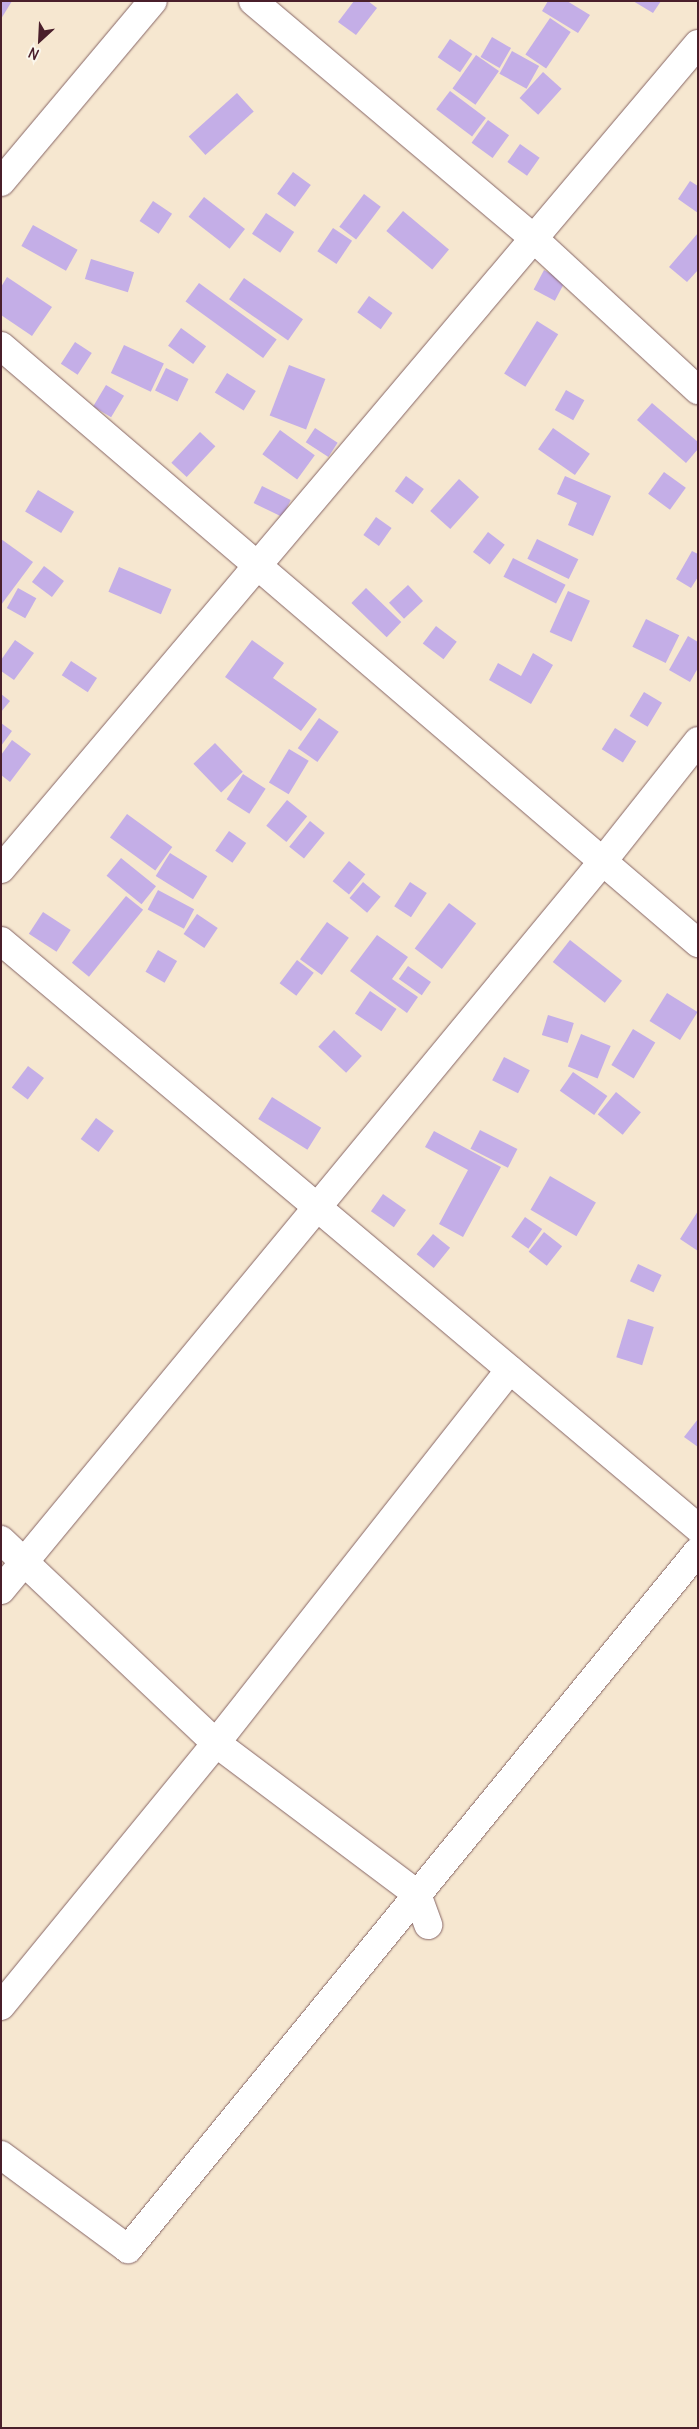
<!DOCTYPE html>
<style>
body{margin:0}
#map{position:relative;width:699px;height:2429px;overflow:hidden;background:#f6e7d0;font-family:Delius,sans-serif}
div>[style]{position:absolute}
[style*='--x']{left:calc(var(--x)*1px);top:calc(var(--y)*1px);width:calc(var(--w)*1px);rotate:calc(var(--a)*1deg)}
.building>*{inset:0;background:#c4aee7;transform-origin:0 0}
.roads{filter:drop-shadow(0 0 1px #866565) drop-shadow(0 0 1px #866565)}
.minor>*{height:28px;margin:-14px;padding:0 14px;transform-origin:14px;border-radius:14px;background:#fff}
span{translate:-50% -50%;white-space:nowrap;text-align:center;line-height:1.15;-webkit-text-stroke:4px #fbf7ec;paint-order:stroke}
.frame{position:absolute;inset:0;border:2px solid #4a1f2b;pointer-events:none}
.north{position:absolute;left:15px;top:15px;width:50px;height:50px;-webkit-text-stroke:4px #fbf7ec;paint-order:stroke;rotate:205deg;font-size:14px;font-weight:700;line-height:20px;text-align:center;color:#4a1f2b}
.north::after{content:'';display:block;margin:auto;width:18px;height:22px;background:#4a1f2b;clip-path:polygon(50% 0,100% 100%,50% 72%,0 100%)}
</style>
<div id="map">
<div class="building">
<div style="clip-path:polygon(1px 1px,12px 1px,1px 19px)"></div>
<div style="clip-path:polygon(354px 1px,368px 1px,377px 8px,356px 35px,338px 22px)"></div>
<div style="clip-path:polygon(548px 1px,567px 1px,590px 15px,578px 33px,542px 11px)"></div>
<div style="clip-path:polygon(633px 1px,661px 1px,653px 13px)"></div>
<div style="left:550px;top:18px;width:25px;height:44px;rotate:34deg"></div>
<div style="left:492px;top:37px;width:22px;height:23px;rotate:30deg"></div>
<div style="left:450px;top:39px;width:27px;height:22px;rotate:34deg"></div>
<div style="left:512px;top:51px;width:31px;height:26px;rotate:29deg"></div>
<div style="left:476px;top:55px;width:28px;height:41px;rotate:35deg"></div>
<div style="left:543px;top:72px;width:25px;height:35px;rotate:42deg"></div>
<div style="left:450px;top:91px;width:45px;height:23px;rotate:37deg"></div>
<div style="left:237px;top:93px;width:25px;height:65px;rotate:48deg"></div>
<div style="left:488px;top:120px;width:26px;height:28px;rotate:36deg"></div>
<div style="left:520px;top:144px;width:24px;height:22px;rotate:35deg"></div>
<div style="left:293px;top:172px;width:22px;height:27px;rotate:36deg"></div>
<div style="clip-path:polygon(690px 181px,698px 186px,698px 213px,678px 199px)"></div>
<div style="left:364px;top:194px;width:21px;height:41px;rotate:37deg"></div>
<div style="left:204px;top:197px;width:52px;height:25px;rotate:38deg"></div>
<div style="left:153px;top:201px;width:23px;height:24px;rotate:34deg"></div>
<div style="left:403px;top:211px;width:60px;height:26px;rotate:40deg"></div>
<div style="left:266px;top:213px;width:34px;height:25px;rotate:34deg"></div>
<div style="left:33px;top:225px;width:51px;height:24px;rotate:29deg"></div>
<div style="left:333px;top:228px;width:23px;height:28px;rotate:34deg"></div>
<div style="clip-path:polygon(698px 233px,698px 270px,687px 282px,669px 267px)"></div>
<div style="left:91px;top:259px;width:45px;height:21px;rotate:17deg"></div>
<div style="left:544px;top:270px;width:24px;height:22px;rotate:28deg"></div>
<div style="clip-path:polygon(7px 277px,52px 307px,32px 336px,1px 315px,1px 287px)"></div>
<div style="left:244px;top:278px;width:72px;height:26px;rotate:35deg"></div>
<div style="left:199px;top:283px;width:96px;height:23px;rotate:36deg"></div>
<div style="left:369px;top:296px;width:29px;height:20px;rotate:36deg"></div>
<div style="left:537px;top:321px;width:25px;height:62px;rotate:32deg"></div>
<div style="left:181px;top:328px;width:31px;height:22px;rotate:36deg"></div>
<div style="left:75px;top:342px;width:20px;height:26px;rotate:33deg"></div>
<div style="left:124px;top:345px;width:44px;height:31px;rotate:25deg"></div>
<div style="left:289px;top:365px;width:39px;height:54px;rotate:21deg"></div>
<div style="left:166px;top:368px;width:25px;height:25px;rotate:26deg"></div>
<div style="left:227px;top:373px;width:34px;height:23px;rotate:32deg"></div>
<div style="left:106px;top:385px;width:21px;height:25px;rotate:31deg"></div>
<div style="left:566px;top:390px;width:21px;height:23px;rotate:29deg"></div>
<div style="clip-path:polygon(652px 403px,698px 442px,698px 449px,686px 463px,637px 420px)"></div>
<div style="left:315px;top:428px;width:27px;height:17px;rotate:33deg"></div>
<div style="left:553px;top:428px;width:45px;height:26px;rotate:35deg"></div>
<div style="left:280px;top:430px;width:43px;height:30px;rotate:36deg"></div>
<div style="left:200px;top:432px;width:21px;height:42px;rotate:43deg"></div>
<div style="left:664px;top:472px;width:27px;height:27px;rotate:36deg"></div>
<div style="left:406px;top:476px;width:22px;height:19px;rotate:36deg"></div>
<div style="clip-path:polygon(565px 476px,611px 496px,593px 536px,568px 525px,577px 503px,557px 494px)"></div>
<div style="left:459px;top:479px;width:27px;height:43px;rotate:42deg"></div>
<div style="left:262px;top:486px;width:32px;height:19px;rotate:26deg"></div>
<div style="left:38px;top:490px;width:42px;height:25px;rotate:31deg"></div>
<div style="left:376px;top:517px;width:19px;height:22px;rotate:35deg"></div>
<div style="left:488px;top:532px;width:21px;height:25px;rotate:37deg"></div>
<div style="clip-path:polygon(1px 539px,33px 562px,1px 605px)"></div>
<div style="left:537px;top:539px;width:46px;height:22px;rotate:26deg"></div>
<div style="clip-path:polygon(692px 551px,698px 554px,698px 577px,691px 588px,676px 579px)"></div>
<div style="left:513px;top:558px;width:59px;height:21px;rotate:27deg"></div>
<div style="left:44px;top:566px;width:25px;height:20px;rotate:37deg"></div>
<div style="left:119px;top:567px;width:57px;height:27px;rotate:23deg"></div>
<div style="left:408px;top:585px;width:22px;height:26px;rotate:47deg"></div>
<div style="left:18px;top:588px;width:21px;height:23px;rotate:29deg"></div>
<div style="left:366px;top:588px;width:49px;height:21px;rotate:44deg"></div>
<div style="left:568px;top:591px;width:24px;height:45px;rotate:24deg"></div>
<div style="left:646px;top:619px;width:37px;height:31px;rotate:26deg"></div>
<div style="left:436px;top:626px;width:26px;height:22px;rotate:37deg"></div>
<div style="clip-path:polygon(688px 636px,698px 642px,698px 668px,690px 682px,669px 670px)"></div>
<div style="clip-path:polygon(15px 640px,34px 653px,14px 680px,1px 671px,1px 660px)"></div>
<div style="clip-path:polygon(252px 640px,284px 663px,273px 678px,317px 709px,301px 731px,225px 677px)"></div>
<div style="clip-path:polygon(533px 653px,553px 665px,531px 704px,489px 680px,498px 663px,521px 676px)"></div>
<div style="left:71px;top:661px;width:31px;height:17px;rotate:33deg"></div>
<div style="left:644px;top:692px;width:21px;height:28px;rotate:31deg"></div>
<div style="clip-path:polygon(1px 694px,10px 701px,1px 712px)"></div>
<div style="left:319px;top:718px;width:24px;height:37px;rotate:35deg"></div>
<div style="clip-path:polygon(1px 723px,12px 731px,1px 746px)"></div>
<div style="left:615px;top:728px;width:25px;height:25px;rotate:32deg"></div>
<div style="clip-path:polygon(12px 740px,31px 754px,10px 782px,1px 775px,1px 755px)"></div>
<div style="left:215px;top:743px;width:40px;height:30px;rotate:46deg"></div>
<div style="left:289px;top:749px;width:23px;height:39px;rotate:31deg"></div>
<div style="left:243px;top:774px;width:27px;height:30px;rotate:33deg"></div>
<div style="left:287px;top:800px;width:26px;height:33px;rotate:39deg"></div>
<div style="left:127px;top:814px;width:56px;height:29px;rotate:36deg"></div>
<div style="left:310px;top:821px;width:19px;height:33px;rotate:39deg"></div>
<div style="left:229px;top:831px;width:21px;height:24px;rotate:35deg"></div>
<div style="left:170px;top:853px;width:44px;height:27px;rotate:32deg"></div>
<div style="left:121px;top:858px;width:45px;height:23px;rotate:39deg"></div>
<div style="left:349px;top:861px;width:21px;height:26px;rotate:39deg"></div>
<div style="left:363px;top:882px;width:23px;height:21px;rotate:40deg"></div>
<div style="left:410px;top:882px;width:20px;height:29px;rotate:33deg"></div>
<div style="left:158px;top:890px;width:41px;height:22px;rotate:28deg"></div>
<div style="left:126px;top:896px;width:22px;height:86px;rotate:39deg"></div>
<div style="left:449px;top:903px;width:34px;height:57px;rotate:37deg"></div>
<div style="left:43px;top:912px;width:33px;height:26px;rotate:33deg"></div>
<div style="left:197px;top:914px;width:25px;height:24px;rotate:34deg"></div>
<div style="left:327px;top:922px;width:27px;height:46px;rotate:36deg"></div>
<div style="clip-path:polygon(377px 935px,408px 957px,392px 979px,418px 997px,407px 1013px,350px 971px)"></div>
<div style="left:570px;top:940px;width:66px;height:28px;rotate:38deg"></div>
<div style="left:158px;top:950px;width:22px;height:25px;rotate:30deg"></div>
<div style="left:297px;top:960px;width:21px;height:29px;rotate:37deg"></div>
<div style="left:408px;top:966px;width:28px;height:16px;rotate:35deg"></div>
<div style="left:370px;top:991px;width:32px;height:27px;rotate:34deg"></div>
<div style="left:667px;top:993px;width:36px;height:33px;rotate:32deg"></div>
<div style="left:548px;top:1015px;width:27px;height:21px;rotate:17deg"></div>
<div style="left:633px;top:1029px;width:26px;height:42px;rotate:31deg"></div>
<div style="left:334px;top:1030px;width:38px;height:23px;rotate:43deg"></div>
<div style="left:581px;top:1034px;width:32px;height:35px;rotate:22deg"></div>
<div style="left:504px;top:1057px;width:29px;height:26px;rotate:27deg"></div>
<div style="left:28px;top:1066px;width:20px;height:27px;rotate:37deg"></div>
<div style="left:573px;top:1072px;width:42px;height:23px;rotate:35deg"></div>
<div style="left:616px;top:1092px;width:32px;height:29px;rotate:39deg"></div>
<div style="left:272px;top:1097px;width:58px;height:26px;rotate:32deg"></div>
<div style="left:96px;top:1118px;width:22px;height:26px;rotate:36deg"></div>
<div style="left:480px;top:1130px;width:42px;height:21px;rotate:27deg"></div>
<div style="clip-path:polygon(434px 1131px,501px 1167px,463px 1237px,439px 1224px,468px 1170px,425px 1147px)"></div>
<div style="left:550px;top:1176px;width:53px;height:39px;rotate:30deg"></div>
<div style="left:383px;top:1194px;width:28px;height:21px;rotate:35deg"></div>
<div style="clip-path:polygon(698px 1211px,698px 1251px,680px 1239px)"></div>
<div style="left:525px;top:1217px;width:21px;height:24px;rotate:35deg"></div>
<div style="left:544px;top:1232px;width:23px;height:25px;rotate:38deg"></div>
<div style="left:433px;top:1234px;width:22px;height:26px;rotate:39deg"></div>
<div style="left:638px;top:1264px;width:26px;height:19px;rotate:25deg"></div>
<div style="left:628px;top:1319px;width:27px;height:40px;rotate:17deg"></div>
<div style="clip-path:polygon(698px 1419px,698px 1447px,684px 1437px)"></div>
</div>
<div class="roads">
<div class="minor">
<div style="--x:253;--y:1;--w:365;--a:40.2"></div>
<div style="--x:532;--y:237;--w:226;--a:42.7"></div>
<div style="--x:1;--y:182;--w:236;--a:-50"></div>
<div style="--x:1;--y:346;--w:918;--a:40.58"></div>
<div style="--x:1;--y:869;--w:1080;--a:-49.81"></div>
<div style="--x:1;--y:941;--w:911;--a:40.1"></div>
<div style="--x:1;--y:1540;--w:296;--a:43.4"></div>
<div style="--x:216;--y:1743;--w:251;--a:36.9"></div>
<div style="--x:417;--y:1894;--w:33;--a:70"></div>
<div style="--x:1;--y:1590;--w:945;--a:-50.45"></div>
<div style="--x:603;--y:861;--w:153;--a:-51.6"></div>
<div style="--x:1;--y:2006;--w:340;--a:-50.7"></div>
<div style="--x:216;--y:1743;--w:475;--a:-51.8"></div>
<div style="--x:1;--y:2155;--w:158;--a:36.5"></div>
<div style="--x:128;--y:2249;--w:901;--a:-50.76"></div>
</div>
</div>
<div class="frame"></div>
<div class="north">N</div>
</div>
